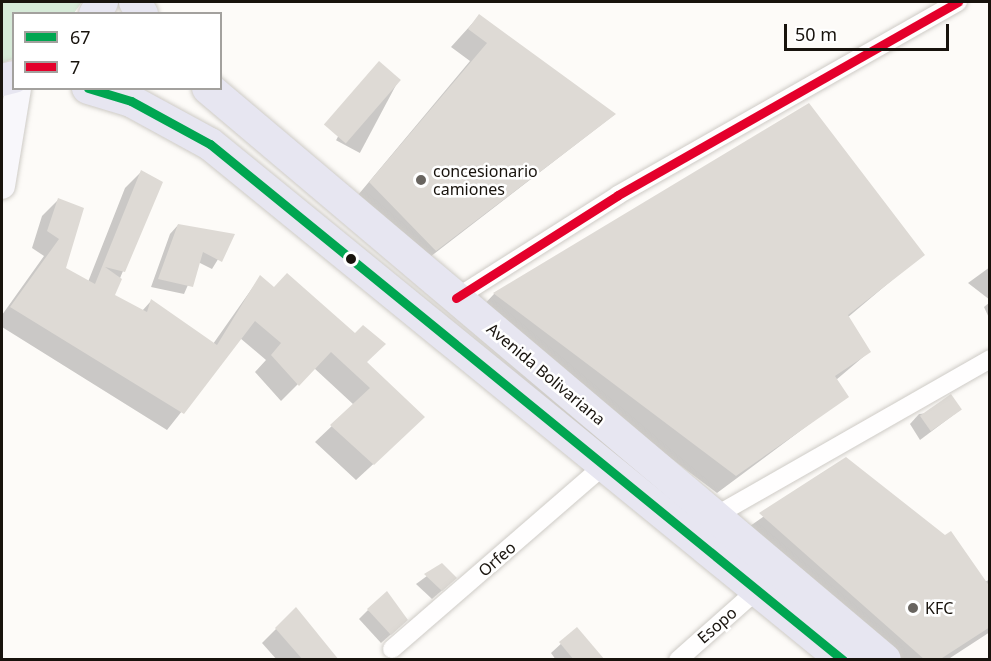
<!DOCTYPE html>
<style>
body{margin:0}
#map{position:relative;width:991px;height:661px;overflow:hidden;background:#fdfbf8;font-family:"Noto Sans",sans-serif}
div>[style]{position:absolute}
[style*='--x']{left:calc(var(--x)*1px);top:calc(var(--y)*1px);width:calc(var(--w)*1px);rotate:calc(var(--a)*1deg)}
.green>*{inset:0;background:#d6ead8}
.shadow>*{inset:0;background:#0003;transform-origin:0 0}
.building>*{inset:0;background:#dedad5;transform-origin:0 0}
.roads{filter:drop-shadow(0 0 2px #cecbc6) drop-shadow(0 0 2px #cecbc6)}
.street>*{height:18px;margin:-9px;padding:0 9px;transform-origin:9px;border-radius:9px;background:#fffefe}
.secondary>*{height:26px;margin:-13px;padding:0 13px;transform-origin:13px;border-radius:13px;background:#f8f7fb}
.highway>*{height:32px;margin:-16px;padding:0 16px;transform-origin:16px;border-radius:16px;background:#e7e6f1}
.bus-1>*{height:9px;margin:-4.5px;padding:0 4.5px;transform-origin:4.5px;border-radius:4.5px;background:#00a651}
.bus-2>*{height:9px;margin:-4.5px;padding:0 4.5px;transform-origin:4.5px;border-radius:4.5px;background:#e4002b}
.dots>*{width:16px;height:16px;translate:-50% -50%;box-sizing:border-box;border:3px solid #fff;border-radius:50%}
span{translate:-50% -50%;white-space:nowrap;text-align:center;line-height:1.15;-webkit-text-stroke:5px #fff;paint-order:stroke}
.poi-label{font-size:16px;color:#18130d}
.left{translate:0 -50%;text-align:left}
.street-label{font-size:16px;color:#18130d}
.frame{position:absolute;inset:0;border:3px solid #18130d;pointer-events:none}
.legend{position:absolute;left:12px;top:12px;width:210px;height:78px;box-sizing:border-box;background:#fff;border:2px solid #a3a19e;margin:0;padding:8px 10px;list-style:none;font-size:18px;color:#18130d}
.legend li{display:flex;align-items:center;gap:12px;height:30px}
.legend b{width:30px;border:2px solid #a3a19e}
.scale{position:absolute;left:784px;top:24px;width:165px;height:27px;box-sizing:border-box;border:3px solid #18130d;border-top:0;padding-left:8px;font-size:18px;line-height:21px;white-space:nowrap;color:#18130d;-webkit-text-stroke:4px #fff;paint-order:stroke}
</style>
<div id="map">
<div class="green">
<div style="clip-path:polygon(2px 2px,82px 2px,74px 13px,14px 14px,13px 59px,2px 63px)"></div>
</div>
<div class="shadow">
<div style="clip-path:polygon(479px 16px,614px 115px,417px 267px,353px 201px,470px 61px,451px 47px)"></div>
<div style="left:375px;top:67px;width:27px;height:83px;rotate:28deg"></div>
<div style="clip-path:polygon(809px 105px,923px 254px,847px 318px,869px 352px,836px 380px,847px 396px,717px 493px,477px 312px,494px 294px)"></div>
<div style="clip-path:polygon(141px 172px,123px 271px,113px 295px,142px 311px,151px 301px,213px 344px,260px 277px,365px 362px,407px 433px,356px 480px,315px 442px,354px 405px,314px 368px,281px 401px,255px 372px,266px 360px,240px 338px,167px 430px,2px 327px,2px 315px,44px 256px,32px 248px,42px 216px,58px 200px,64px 269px,88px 282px,125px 188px)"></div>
<div style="clip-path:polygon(178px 225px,233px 235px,212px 269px,198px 262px,184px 294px,151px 287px,170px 234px)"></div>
<div style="clip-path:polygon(990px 267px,990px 300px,968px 283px)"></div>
<div style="clip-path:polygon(990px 302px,990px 320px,984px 307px)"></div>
<div style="clip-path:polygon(960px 410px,920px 440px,910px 424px,919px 414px)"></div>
<div style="clip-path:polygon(846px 459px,985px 582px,990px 579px,990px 632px,947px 660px,887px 660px,743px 531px)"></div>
<div style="clip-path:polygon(442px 565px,446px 587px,432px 599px,416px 584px)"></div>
<div style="clip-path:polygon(296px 609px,337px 660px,277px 660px,262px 643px)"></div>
<div style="clip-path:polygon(368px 610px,397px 629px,381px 643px,359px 619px)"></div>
<div style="clip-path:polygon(577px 629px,603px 660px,556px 660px,551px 653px)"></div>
</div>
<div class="building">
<div style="clip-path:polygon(479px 14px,616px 114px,436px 251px,369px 182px,487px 43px,468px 29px)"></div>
<div style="left:379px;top:61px;width:29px;height:84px;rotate:41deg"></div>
<div style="clip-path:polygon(809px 103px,925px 255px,848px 315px,871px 352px,835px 376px,849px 397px,736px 476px,493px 293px)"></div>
<div style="clip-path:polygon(141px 170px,163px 182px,125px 272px,105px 267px,122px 279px,115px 295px,147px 312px,151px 299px,217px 345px,260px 275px,274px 287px,287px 273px,355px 333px,363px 325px,386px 344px,367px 362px,425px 417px,374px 465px,330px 425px,370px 388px,331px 352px,299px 386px,271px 355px,281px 343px,255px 321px,184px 414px,10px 307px,59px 239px,47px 231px,58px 198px,84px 208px,66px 268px,95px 284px)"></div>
<div style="clip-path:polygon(178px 224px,235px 234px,222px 262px,203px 252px,193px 287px,158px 279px)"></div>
<div style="left:951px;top:394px;width:19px;height:38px;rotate:55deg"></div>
<div style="clip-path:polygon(846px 457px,945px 535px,951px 531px,990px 587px,990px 627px,939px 660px,925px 660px,759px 513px)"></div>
<div style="clip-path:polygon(442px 563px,457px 578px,442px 591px,424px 574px)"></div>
<div style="clip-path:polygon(387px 591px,408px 620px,391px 635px,367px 609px)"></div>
<div style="clip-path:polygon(296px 607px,339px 660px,303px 660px,275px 628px)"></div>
<div style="clip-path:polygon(577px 627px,605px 660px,574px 660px,559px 642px)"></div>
</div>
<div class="roads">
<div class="street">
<div style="--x:456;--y:298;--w:192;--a:-32.4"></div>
<div style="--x:618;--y:195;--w:391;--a:-29.6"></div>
<div style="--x:715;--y:516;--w:317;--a:-29.7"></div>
<div style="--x:392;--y:649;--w:278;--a:-40.9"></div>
<div style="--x:678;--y:660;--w:106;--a:-41.5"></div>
</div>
<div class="secondary">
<div style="--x:2;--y:186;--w:99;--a:-80.7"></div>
</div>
<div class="highway">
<div style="--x:135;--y:2;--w:14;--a:60"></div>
<div style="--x:95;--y:14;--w:14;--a:-60"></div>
<div style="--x:2;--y:80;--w:12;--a:-14"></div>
<div style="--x:88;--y:88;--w:45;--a:16.8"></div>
<div style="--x:131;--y:101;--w:90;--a:28.6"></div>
<div style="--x:210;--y:144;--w:817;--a:39.19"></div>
<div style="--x:208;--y:88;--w:886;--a:40.19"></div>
</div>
</div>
<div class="bus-1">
<div style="--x:88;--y:88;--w:45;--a:16.8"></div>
<div style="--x:131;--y:101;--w:90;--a:28.6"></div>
<div style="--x:210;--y:144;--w:817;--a:39.19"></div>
</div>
<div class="bus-2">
<div style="--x:456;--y:298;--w:192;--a:-32.4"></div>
<div style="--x:618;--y:195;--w:391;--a:-29.6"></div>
</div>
<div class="dots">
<div style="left:421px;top:180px;background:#68645f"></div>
<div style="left:351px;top:259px;background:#18130d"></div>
<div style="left:913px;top:608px;background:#68645f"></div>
</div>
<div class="poi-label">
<span class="left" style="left:433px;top:180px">concesionario<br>camiones</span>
<span class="left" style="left:925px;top:608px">KFC</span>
</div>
<div class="street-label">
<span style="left:546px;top:374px;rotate:40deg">Avenida Bolivariana</span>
<span style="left:497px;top:559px;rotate:-41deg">Orfeo</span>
<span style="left:717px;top:625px;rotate:-41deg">Esopo</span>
</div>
<div class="frame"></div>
<ul class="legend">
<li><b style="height:8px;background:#00a651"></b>67</li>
<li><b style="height:8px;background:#e4002b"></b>7</li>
</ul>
<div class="scale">50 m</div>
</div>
